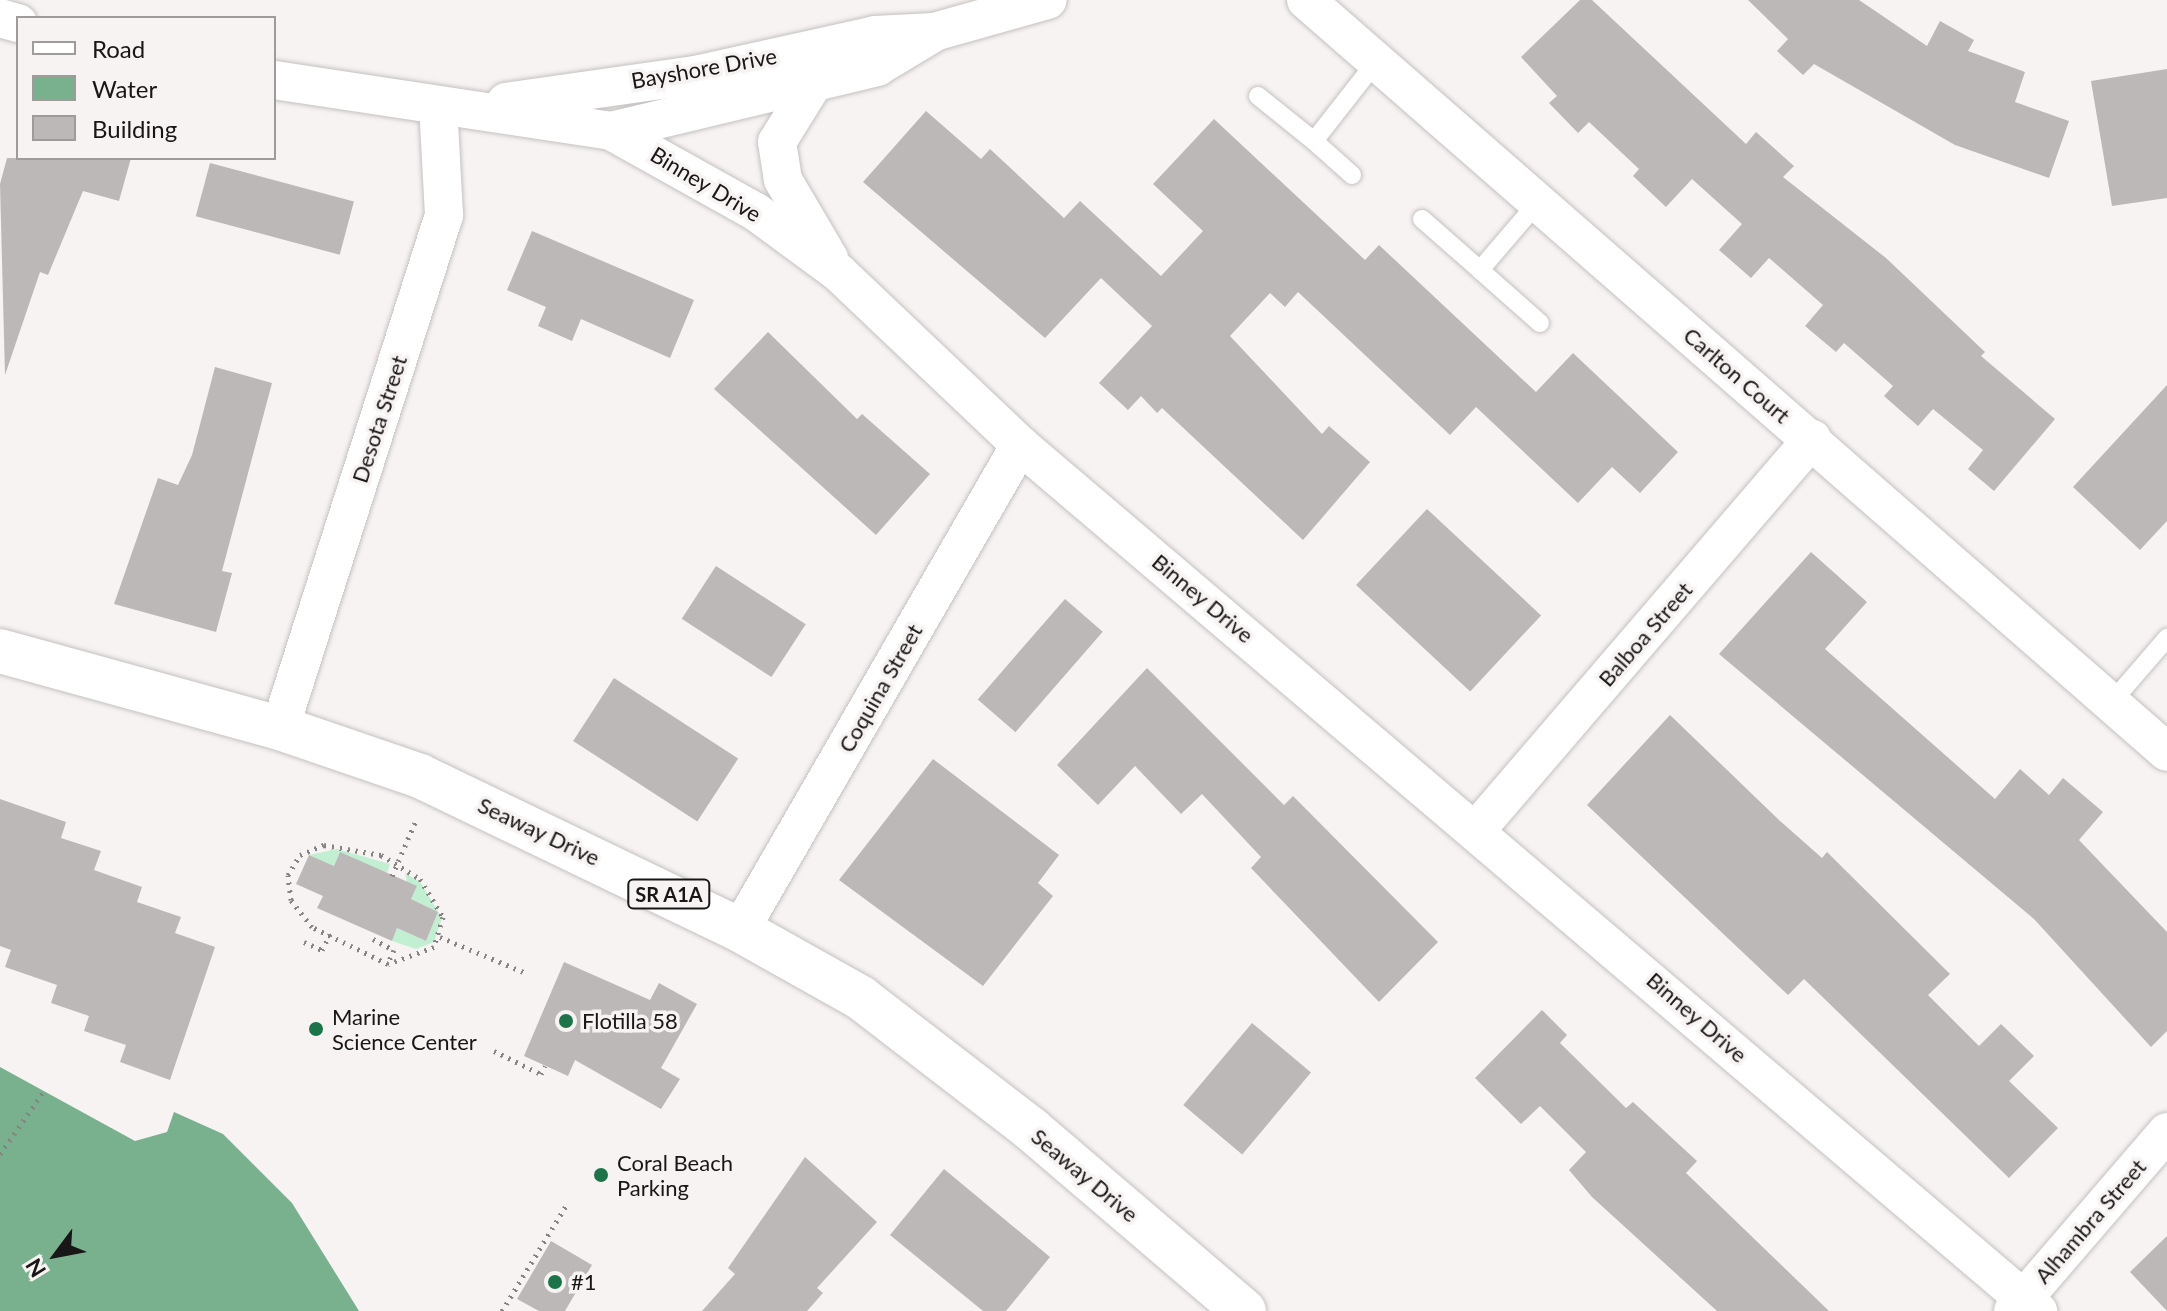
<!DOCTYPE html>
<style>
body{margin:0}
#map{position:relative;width:2167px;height:1311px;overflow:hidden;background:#f7f3f2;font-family:Lato,sans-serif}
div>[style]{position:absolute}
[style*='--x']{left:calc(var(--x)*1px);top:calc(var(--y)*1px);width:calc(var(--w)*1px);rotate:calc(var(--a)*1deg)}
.green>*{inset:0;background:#c2efd2}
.water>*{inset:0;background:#79b08e}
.building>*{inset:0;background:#bcb8b7;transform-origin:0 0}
.path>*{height:5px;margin-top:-2.5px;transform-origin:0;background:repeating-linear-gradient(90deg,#868383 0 2px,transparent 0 8px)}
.roads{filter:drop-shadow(0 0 2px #c5c1c0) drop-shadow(0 0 2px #c5c1c0)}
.service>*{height:18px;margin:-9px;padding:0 9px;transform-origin:9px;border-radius:9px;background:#fff}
.minor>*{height:38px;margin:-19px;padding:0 19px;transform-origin:19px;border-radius:19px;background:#fff}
.primary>*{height:44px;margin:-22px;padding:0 22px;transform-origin:22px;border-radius:22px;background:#fff}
.dots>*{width:22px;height:22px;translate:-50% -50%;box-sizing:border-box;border:4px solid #f7f3f2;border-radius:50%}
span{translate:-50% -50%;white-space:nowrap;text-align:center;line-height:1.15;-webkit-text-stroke:7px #f7f3f2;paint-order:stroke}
.shield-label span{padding:2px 6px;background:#f7f3f2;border:2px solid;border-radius:6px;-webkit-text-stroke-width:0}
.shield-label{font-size:20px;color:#181616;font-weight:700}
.street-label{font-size:22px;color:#181616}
.poi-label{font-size:22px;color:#181616}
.left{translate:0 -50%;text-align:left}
.legend{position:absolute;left:16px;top:16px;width:260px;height:144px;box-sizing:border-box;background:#f7f3f2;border:2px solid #9e9b9a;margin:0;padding:10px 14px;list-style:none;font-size:24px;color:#181616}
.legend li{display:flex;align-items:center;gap:16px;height:40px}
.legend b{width:40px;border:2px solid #9e9b9a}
.north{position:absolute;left:16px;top:1215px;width:80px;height:80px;-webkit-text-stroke:6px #f7f3f2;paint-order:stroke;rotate:238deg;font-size:22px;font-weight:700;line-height:32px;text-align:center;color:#181616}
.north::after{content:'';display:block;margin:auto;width:28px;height:36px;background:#181616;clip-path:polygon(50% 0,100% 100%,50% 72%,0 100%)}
</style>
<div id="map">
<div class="green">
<div style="clip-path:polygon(337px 849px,390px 864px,387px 873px,340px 853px,334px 866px,309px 855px)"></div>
<div style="clip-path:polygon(405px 873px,421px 883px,442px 918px,434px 942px,416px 949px,392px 941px,397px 928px,426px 941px,438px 912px,411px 899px)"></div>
</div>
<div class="water">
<div style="clip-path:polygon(0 1067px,135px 1141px,167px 1132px,174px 1112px,223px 1134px,292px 1203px,359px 1311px,0 1311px)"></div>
</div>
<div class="building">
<div style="clip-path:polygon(1580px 0,1592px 0,1746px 144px,1756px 132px,1794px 166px,1783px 177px,1886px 258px,1985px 352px,1981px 356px,2055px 419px,1994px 491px,1968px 469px,1983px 450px,1933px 409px,1918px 426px,1884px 396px,1893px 386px,1844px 343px,1836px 352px,1805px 326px,1823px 305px,1769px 258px,1751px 278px,1719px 250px,1742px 224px,1692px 179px,1666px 207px,1633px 176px,1639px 169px,1589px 122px,1578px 133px,1549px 103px,1557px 96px,1521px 57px)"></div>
<div style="clip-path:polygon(1748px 0,1859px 0,1927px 46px,1940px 21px,1974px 40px,1968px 51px,2025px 72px,2015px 102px,2069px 121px,2049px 178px,1955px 145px,1814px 64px,1803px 75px,1777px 51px,1788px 39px)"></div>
<div style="clip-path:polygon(2167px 69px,2167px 198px,2112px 206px,2091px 81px)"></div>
<div style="clip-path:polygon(926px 111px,981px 159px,990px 149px,1064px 218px,1080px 201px,1161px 276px,1203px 231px,1153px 184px,1214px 119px,1365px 260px,1379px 245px,1536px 392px,1573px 353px,1678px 452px,1640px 493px,1612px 467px,1578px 503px,1476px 407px,1450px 435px,1298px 292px,1285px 307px,1270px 293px,1230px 336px,1322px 434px,1329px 426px,1370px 462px,1303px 540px,1162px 408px,1157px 413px,1141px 396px,1128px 410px,1099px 383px,1152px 326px,1101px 278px,1045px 338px,863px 182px)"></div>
<div style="clip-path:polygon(7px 158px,131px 158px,119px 201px,83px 191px,48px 275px,40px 272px,5px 375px,0 184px)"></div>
<div style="left:210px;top:163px;width:149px;height:55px;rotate:15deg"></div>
<div style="clip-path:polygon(532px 231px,694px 300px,670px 358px,581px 319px,572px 341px,538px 326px,546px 307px,507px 290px)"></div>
<div style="clip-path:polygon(768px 332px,857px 419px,862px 414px,930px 474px,876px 535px,714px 389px)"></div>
<div style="clip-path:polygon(215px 367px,272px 383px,222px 571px,232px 573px,216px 632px,114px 604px,158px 478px,178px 485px,192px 455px)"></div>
<div style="clip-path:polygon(2167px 385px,2167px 521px,2140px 550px,2073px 487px)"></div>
<div style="left:1427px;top:509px;width:156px;height:104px;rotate:43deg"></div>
<div style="clip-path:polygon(1811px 552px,1867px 602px,1825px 649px,1995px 799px,2020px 769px,2049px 795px,2063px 778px,2103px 812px,2079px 840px,2167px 932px,2167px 1031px,2151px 1047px,2034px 919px,1719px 654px)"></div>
<div style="left:716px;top:566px;width:107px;height:63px;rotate:33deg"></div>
<div style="left:1065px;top:599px;width:50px;height:133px;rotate:41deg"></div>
<div style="clip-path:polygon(1147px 668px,1284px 805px,1293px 796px,1438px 942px,1379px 1002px,1251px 868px,1261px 857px,1202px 794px,1181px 814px,1135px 766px,1098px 805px,1057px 765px)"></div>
<div style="left:614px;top:678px;width:148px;height:75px;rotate:33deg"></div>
<div style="clip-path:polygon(1670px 715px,1779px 820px,1822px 858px,1827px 852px,1950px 974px,1928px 995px,1979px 1046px,2001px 1024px,2034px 1056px,2009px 1081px,2058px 1128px,2009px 1178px,1804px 979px,1788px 995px,1587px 805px)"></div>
<div style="clip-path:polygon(933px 759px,1059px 855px,1038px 883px,1053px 896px,983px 986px,839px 880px)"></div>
<div style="clip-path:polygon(0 799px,66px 822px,61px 838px,101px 851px,94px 870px,142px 887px,137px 902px,181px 917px,175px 933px,215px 947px,170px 1080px,120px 1062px,126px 1045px,84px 1031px,89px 1016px,51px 1003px,57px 985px,5px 967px,11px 950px,0 946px)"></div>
<div style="clip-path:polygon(340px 852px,417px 886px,411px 899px,438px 912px,426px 941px,397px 928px,392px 941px,317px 908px,323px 896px,296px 884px,309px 855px,334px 866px)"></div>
<div style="clip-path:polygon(564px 962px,650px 1000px,659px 983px,697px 1004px,661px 1068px,680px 1079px,661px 1109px,575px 1060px,568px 1076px,524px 1056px)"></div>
<div style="clip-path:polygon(1542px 1010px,1567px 1035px,1560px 1043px,1626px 1108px,1633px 1102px,1697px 1161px,1686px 1173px,1829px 1311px,1717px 1311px,1592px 1197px,1569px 1170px,1586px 1152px,1540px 1106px,1521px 1124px,1475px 1078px)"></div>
<div style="left:1252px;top:1023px;width:77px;height:107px;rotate:40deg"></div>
<div style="clip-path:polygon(805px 1157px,877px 1222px,817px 1288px,823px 1293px,807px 1311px,702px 1311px,735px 1274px,728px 1268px)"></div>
<div style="clip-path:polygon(944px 1169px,1050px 1257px,1006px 1311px,983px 1311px,890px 1235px)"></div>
<div style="clip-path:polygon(2167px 1236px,2167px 1311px,2130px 1272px)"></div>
<div style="clip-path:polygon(551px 1241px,592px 1265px,565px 1311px,539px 1311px,517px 1299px)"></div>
</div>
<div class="path">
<div style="--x:324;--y:845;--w:58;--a:10"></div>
<div style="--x:381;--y:855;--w:46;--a:31.6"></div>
<div style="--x:420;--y:879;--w:44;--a:58.8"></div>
<div style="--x:443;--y:917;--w:31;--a:107"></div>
<div style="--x:434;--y:947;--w:49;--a:159.7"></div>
<div style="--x:388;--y:964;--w:85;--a:-154"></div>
<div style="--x:312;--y:927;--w:34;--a:-128"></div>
<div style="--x:291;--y:900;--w:25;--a:-97"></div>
<div style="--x:288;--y:875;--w:23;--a:-59"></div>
<div style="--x:300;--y:855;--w:26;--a:-23"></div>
<div style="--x:392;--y:876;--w:63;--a:-66.7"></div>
<div style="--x:440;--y:937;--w:93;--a:22.7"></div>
<div style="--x:373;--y:939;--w:24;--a:28"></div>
<div style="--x:394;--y:950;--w:14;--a:115"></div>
<div style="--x:304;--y:942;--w:20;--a:24"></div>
<div style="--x:322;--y:950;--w:22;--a:-63"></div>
<div style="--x:494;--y:1051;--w:52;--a:26.1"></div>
<div style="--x:541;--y:1074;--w:9;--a:-63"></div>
<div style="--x:0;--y:1154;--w:77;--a:-55.1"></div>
<div style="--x:502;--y:1311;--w:125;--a:-58.7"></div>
</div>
<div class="roads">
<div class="service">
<div style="--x:1258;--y:96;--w:72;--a:38.8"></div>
<div style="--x:1314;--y:141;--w:100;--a:-51.9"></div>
<div style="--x:1314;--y:141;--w:51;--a:41.8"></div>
<div style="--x:1422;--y:219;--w:77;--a:41.3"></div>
<div style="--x:1480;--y:270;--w:89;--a:-49.5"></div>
<div style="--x:1480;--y:270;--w:80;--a:41.5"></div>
<div style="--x:2111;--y:703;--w:86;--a:-49.3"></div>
</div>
<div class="minor">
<div style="--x:1306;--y:0;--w:1143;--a:41.13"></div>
<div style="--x:0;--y:18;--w:19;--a:16"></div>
<div style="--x:274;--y:80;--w:341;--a:8.6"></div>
<div style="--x:611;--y:131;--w:166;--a:29.2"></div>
<div style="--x:756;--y:212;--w:103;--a:36.3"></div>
<div style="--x:839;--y:273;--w:250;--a:43.5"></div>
<div style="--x:1020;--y:445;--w:1337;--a:40.39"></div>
<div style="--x:813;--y:84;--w:68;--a:121.8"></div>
<div style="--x:777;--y:142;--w:38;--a:81"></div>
<div style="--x:783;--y:180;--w:91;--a:59.5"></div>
<div style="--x:506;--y:102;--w:191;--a:-8.1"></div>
<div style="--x:695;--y:75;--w:184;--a:-12.5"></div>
<div style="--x:875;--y:35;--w:59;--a:-2.9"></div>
<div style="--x:934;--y:32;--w:118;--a:-15.7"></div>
<div style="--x:611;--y:131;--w:274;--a:-13.5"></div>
<div style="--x:877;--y:67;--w:64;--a:-31"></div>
<div style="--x:280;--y:728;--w:539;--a:-72.27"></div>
<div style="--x:444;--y:215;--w:110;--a:-93.1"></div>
<div style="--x:1478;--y:828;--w:513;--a:-49.35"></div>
<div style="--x:740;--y:930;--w:560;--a:-60"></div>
<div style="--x:2013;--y:1311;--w:236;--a:-49.3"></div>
</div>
<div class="primary">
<div style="--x:0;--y:651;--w:290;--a:15.4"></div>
<div style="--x:280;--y:728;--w:148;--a:18.9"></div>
<div style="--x:420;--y:776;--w:355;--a:25.7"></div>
<div style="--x:740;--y:930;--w:139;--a:29.3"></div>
<div style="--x:861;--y:998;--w:215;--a:37.6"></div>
<div style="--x:1031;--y:1129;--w:280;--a:40.5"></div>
</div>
</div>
<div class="dots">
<div style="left:566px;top:1021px;background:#1c7448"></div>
<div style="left:316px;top:1029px;background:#1c7448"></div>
<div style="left:601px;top:1175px;background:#1c7448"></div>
<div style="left:555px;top:1282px;background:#1c7448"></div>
</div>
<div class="shield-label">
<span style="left:669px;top:894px">SR A1A</span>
</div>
<div class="street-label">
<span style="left:704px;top:68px;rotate:-10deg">Bayshore Drive</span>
<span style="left:706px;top:184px;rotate:31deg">Binney Drive</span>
<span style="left:1737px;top:375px;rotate:41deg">Carlton Court</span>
<span style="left:379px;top:419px;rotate:-72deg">Desota Street</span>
<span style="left:1203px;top:598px;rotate:40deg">Binney Drive</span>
<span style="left:1645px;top:634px;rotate:-49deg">Balboa Street</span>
<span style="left:880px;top:688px;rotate:-60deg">Coquina Street</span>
<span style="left:539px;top:831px;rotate:25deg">Seaway Drive</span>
<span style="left:1697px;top:1017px;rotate:41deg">Binney Drive</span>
<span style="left:1085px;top:1175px;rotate:40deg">Seaway Drive</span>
<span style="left:2090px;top:1221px;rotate:-49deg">Alhambra Street</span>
</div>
<div class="poi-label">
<span class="left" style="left:332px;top:1029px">Marine<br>Science Center</span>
<span class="left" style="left:582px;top:1021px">Flotilla 58</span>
<span class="left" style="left:617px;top:1175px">Coral Beach<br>Parking</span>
<span class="left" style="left:571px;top:1282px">#1</span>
</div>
<ul class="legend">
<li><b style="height:10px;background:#fff"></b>Road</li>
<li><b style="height:22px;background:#79b08e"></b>Water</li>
<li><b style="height:22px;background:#bcb8b7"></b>Building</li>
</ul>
<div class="north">N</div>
</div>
